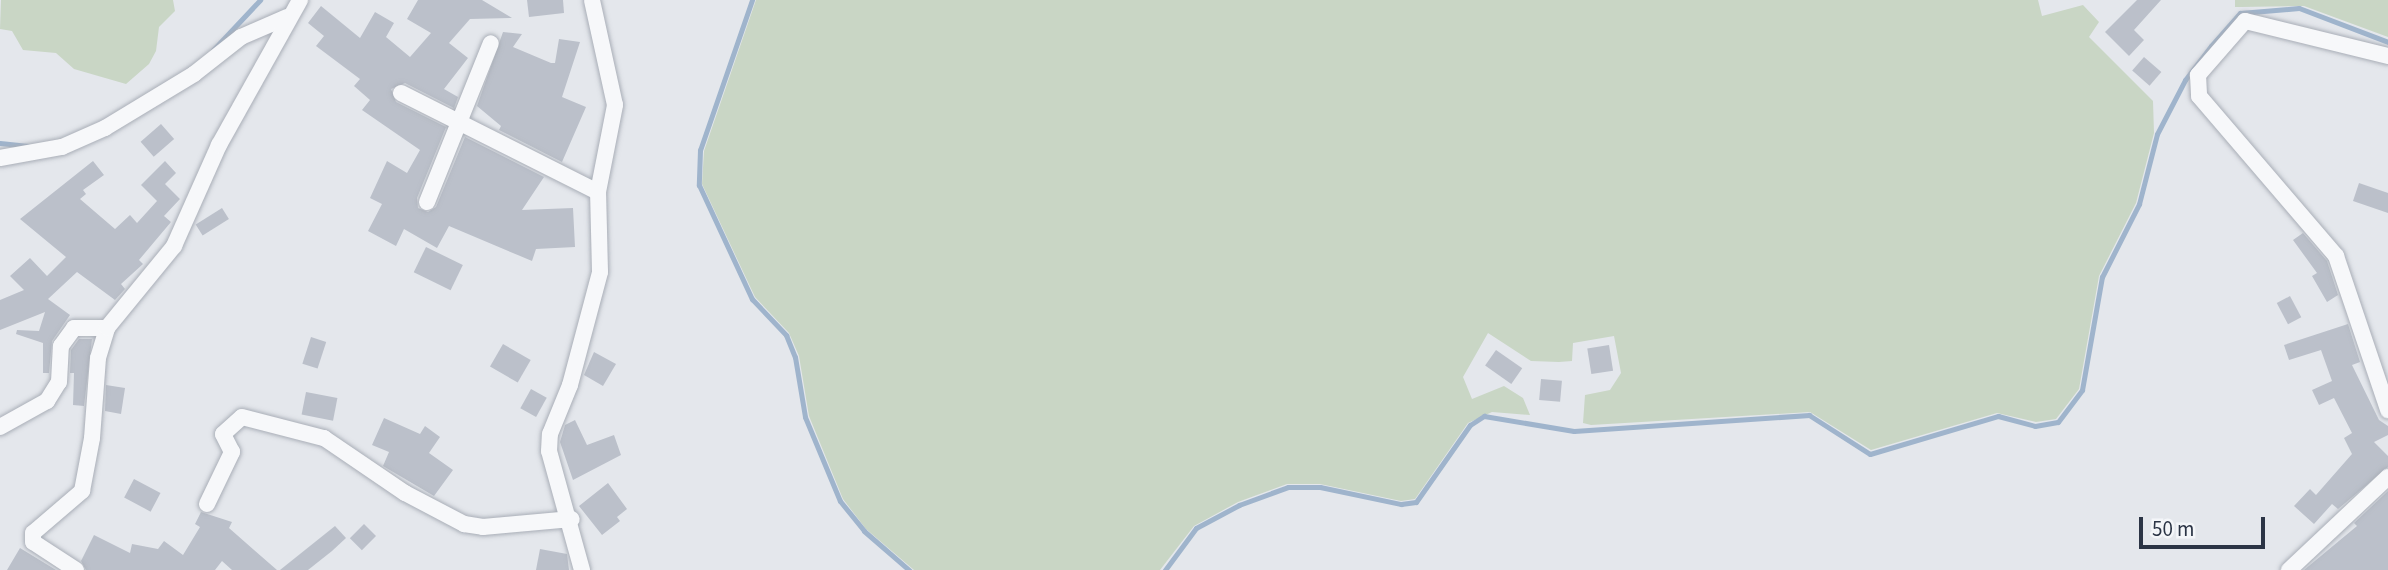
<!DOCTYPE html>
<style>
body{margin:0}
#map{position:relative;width:2388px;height:570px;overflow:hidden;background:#e4e7ec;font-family:"Source Sans 3",sans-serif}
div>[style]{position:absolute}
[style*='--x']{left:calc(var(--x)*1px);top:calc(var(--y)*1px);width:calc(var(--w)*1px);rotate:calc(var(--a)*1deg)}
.green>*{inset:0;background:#c9d6c5}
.stream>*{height:5px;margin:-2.5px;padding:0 2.5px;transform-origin:2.5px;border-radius:2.5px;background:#9fb4cc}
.building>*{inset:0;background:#bbc0ca;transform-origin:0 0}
.roads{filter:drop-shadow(0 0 2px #a9aeb7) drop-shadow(0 0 2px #a9aeb7)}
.street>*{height:16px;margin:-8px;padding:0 8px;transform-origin:8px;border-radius:8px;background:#f7f8fa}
span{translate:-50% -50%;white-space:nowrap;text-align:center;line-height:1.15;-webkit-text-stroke:5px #f4f6f9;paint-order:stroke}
.scale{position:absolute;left:2139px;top:517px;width:126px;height:32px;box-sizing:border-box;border:4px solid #2b3445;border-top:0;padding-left:9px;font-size:21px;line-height:24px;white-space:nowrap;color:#2b3445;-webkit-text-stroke:5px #f4f6f9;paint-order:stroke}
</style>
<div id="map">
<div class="green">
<div style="clip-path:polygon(1px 0,173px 0,175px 11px,159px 27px,156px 51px,149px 64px,126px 84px,74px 69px,56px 53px,23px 50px,12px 31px,0 29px)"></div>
<div style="clip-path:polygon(756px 0,2038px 0,2042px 16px,2083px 5px,2099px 22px,2089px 37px,2153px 101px,2154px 133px,2136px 203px,2099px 276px,2079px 389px,2056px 419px,2036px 422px,1997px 413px,1871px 450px,1810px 412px,1591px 425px,1583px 423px,1585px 395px,1610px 390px,1621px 373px,1614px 336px,1573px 343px,1572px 361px,1559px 362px,1531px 361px,1488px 333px,1463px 377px,1472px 399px,1504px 386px,1523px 398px,1530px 415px,1492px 412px,1468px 423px,1415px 499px,1401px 501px,1320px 484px,1287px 484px,1238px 502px,1194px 526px,1160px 570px,914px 570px,866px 529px,843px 499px,809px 416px,799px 356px,789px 333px,755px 297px,702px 184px,704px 151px)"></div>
<div style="clip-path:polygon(2235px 0,2388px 0,2388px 37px,2304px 6px,2239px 7px,2235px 7px)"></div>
</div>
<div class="stream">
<div style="--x:752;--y:0;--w:159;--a:109.1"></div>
<div style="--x:700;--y:150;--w:35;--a:92"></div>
<div style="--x:699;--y:185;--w:126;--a:65.1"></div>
<div style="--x:752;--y:299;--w:50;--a:46.6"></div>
<div style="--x:786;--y:335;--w:24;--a:68"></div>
<div style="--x:795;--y:357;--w:61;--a:80.5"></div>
<div style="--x:805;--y:417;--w:91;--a:67.4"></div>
<div style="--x:840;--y:501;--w:38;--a:51"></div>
<div style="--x:864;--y:531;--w:60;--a:40.9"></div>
<div style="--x:213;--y:50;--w:69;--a:-46.8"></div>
<div style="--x:0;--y:143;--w:28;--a:6"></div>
<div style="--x:1165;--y:570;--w:52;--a:-53.6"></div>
<div style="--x:1196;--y:528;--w:49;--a:-28.1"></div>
<div style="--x:1239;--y:505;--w:52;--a:-20.2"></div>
<div style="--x:1288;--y:487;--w:32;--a:0"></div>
<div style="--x:1320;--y:487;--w:83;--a:11.9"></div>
<div style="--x:1401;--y:504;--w:15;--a:-8"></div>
<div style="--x:1416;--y:502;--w:94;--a:-55"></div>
<div style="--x:1470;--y:425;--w:17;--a:-33"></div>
<div style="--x:1484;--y:416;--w:91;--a:9.5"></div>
<div style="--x:1574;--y:431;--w:236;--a:-3.9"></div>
<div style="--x:1809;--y:415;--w:72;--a:32.6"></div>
<div style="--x:1870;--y:454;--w:134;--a:-16.5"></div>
<div style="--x:1998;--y:416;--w:38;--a:15"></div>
<div style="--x:2035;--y:426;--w:23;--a:-10"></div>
<div style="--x:2058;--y:422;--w:40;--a:-53"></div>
<div style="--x:2082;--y:390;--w:115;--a:-80"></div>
<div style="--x:2102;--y:277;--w:82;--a:-63.1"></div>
<div style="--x:2139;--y:204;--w:72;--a:-75.6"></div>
<div style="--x:2157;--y:134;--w:61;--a:-62.6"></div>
<div style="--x:2185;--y:80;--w:43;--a:-52.6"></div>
<div style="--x:2211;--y:46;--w:44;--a:-48.7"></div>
<div style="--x:2240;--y:13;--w:59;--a:-4.8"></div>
<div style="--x:2299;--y:8;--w:95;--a:20.9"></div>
</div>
<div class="building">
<div style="clip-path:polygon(418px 0,482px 0,512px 18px,470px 19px,449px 43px,468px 58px,444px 89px,458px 97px,454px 108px,405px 83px,391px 89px,396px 102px,446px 127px,417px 198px,418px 208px,428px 212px,436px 207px,465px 137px,544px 177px,522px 210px,573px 208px,575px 247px,536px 249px,532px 261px,449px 226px,437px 248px,404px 229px,396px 246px,368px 231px,382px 204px,370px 198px,387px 161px,407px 173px,420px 150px,362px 110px,370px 100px,354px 86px,360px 79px,316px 46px,324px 36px,308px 23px,321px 6px,360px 38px,375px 12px,394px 23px,386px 37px,410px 57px,431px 33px,407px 19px)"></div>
<div style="clip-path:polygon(527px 0,563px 0,564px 13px,529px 17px)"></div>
<div style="clip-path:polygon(2137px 0,2161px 0,2134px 30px,2144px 40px,2129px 56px,2105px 32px)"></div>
<div style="clip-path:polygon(503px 32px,522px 34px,513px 47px,551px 63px,555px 63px,559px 39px,580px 42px,562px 97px,586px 107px,562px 162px,499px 130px,501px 126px,477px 106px)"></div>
<div style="left:2144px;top:57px;width:23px;height:18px;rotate:41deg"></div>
<div style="left:161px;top:124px;width:20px;height:27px;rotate:49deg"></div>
<div style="clip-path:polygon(93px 161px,104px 175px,83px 190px,86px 194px,80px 199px,115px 229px,130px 215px,137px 223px,157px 201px,141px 185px,165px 161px,176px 173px,165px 184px,180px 199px,164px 216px,171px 222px,139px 260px,143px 264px,121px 284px,125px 289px,115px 300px,77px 272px,48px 299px,70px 315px,52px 341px,49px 373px,43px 373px,43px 343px,16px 334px,17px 330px,39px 331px,45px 312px,0 330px,0 300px,24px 290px,10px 276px,30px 258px,47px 276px,66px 257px,20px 219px)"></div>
<div style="clip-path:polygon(2359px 183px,2388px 193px,2388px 213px,2353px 201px)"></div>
<div style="left:222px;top:208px;width:13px;height:31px;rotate:58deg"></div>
<div style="clip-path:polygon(2303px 233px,2327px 261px,2338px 295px,2327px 302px,2312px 276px,2317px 273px,2293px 240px)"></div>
<div style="left:426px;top:247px;width:41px;height:28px;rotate:26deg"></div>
<div style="left:2290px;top:296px;width:24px;height:15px;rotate:62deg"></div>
<div style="clip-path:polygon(2348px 324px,2360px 362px,2352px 365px,2379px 420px,2388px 426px,2388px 435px,2374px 442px,2388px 456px,2388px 467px,2338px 509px,2332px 504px,2314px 524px,2294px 506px,2310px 489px,2316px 495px,2352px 454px,2344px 438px,2352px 433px,2334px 398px,2319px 405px,2312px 390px,2332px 381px,2321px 350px,2289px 360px,2284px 345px)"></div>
<div style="left:311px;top:337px;width:16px;height:28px;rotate:18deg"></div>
<div style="clip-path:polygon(79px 339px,92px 339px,84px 406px,73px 405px,74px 373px,70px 373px,71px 350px)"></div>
<div style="left:503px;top:344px;width:32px;height:26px;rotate:30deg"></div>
<div style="left:1609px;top:345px;width:26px;height:22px;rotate:81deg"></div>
<div style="left:1496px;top:350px;width:32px;height:19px;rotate:35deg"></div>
<div style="clip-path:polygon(594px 352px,616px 364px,603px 386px,584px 375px)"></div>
<div style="left:1541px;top:379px;width:21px;height:21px;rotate:5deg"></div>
<div style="clip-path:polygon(106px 385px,125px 388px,121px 414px,105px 411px)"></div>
<div style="left:531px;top:389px;width:18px;height:22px;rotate:29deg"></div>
<div style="left:306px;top:392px;width:32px;height:23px;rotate:11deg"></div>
<div style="clip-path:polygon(384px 418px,420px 434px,425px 426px,440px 437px,429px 453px,453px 470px,434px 496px,383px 466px,389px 452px,372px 445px)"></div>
<div style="clip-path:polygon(575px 420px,587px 445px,614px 435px,621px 455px,573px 480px,560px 442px,565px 425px)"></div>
<div style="left:134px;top:479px;width:30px;height:21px;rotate:28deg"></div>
<div style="clip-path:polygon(608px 483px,627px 509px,617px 517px,620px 521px,602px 535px,579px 506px)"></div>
<div style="clip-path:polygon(2388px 491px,2388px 570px,2304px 570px,2357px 526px,2354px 523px)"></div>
<div style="clip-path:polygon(201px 512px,232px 522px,229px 528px,277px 570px,232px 570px,222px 561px,215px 570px,86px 570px,81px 561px,94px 535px,130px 553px,132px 544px,158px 549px,164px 541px,183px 555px,200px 527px,195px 524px)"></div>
<div style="left:364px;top:524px;width:17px;height:20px;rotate:45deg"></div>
<div style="clip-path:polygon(335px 526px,346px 538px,332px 551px,308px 570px,280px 570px)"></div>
<div style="clip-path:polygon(20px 548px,56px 570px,57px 570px,7px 570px)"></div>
<div style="clip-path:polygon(540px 549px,567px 554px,569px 570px,536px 570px)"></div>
</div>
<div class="roads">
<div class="street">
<div style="--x:2388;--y:56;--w:147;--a:-166.2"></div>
<div style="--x:2245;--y:21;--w:72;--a:131"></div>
<div style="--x:2198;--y:75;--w:21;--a:87"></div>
<div style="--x:2199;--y:96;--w:211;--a:49.4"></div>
<div style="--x:2336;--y:256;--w:163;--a:71.3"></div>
<div style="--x:401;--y:93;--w:220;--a:26.7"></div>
<div style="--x:0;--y:158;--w:63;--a:-10.1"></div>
<div style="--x:62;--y:147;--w:47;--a:-23.8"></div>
<div style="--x:105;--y:128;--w:104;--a:-31.2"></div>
<div style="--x:194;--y:74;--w:60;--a:-38.2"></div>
<div style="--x:241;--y:37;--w:50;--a:-23.5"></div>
<div style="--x:427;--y:202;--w:171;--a:-68.1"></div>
<div style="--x:0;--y:427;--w:54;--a:-29"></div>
<div style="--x:47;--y:401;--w:22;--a:-58"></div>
<div style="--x:59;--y:382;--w:36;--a:-87"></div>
<div style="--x:61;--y:346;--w:22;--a:-54"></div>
<div style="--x:74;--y:328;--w:33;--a:0"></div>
<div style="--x:207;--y:504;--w:58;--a:-64.3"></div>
<div style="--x:232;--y:452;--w:20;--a:-117"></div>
<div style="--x:223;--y:434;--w:25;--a:-42"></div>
<div style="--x:242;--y:417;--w:85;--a:14.4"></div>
<div style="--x:324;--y:438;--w:98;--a:34.2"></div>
<div style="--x:405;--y:493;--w:67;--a:27.7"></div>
<div style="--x:464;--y:524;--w:19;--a:9"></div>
<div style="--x:483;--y:527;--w:89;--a:-5.1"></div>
<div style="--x:76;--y:570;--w:51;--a:-146.9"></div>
<div style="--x:33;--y:542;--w:9;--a:-90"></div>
<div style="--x:33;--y:533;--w:65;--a:-40.6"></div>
<div style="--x:82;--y:491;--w:54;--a:-79.3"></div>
<div style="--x:92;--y:438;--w:80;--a:-85.7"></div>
<div style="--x:98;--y:358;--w:31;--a:-73"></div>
<div style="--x:107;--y:328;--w:106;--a:-50.7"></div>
<div style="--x:174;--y:246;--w:111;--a:-66"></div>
<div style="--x:219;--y:145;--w:166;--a:-60.8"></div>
<div style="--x:582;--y:570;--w:123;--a:-105.5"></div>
<div style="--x:549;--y:451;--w:17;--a:-87"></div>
<div style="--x:550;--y:434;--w:53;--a:-67.8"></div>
<div style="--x:570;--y:385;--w:117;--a:-75.1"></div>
<div style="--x:600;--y:272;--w:80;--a:-91.4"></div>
<div style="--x:598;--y:192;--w:89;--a:-78.9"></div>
<div style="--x:615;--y:105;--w:107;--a:-102.4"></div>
<div style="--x:2289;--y:570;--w:136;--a:-43.2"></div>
</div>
</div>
<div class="scale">50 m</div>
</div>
